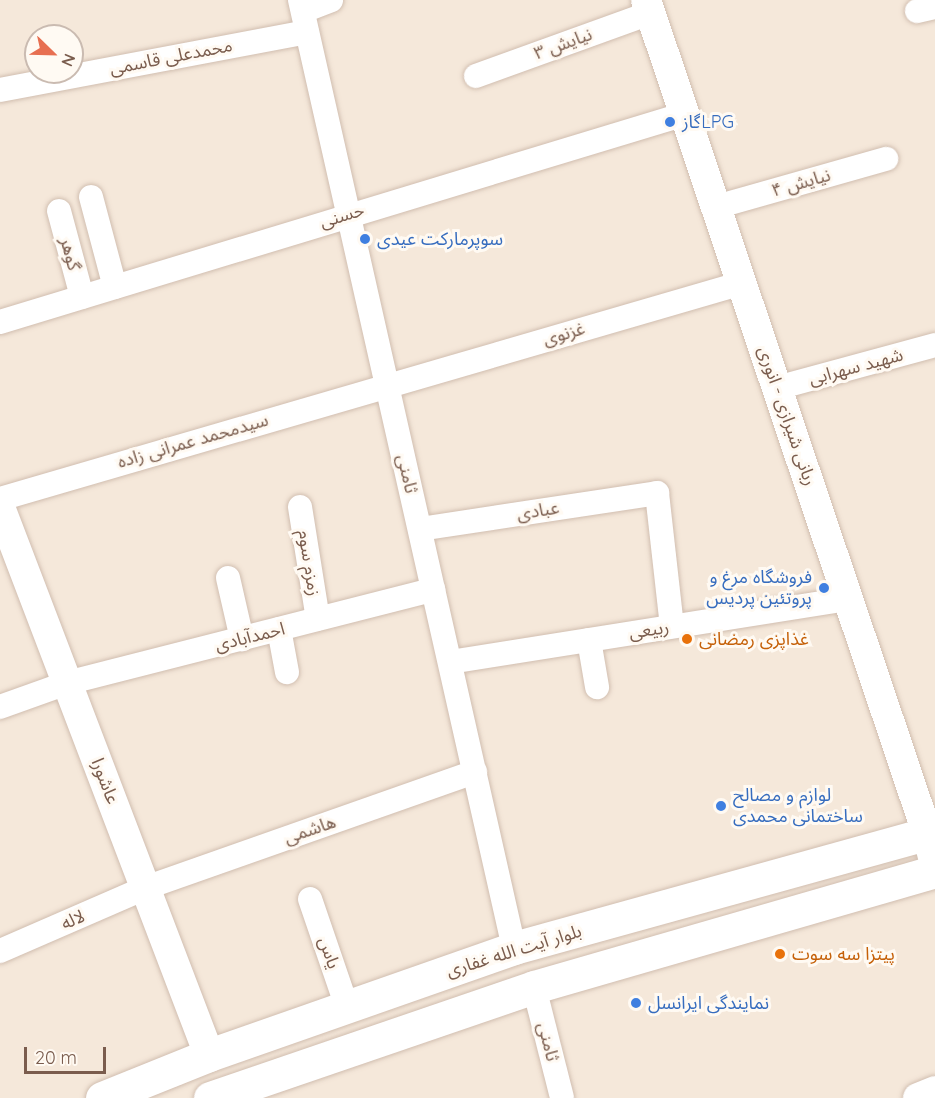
<!DOCTYPE html>
<meta charset="utf-8">
<style>
body{margin:0}
#map{position:relative;width:935px;height:1098px;overflow:hidden;background:#fdf6ec;font-family:Quicksand,"Noto Sans Arabic",sans-serif}
div>[style]{position:absolute}
[style*='--x']{left:calc(var(--x)*1px);top:calc(var(--y)*1px);width:calc(var(--w)*1px);rotate:calc(var(--a)*1deg)}
.residential>*{inset:0;background:#f5e8da}
.roads{filter:drop-shadow(0 0 2px #d1beb0) drop-shadow(0 0 2px #d1beb0)}
.minor>*{height:24px;margin:-12px;padding:0 12px;transform-origin:12px;border-radius:12px;background:#fff}
.tertiary>*{height:30px;margin:-15px;padding:0 15px;transform-origin:15px;border-radius:15px;background:#fff}
.secondary>*{height:33px;margin:-16.5px;padding:0 16.5px;transform-origin:16.5px;border-radius:16.5px;background:#fff}
.dots>*{width:16px;height:16px;translate:-50% -50%;box-sizing:border-box;border:3px solid #fffaf3;border-radius:50%}
span{translate:-50% -50%;white-space:nowrap;text-align:center;line-height:1.15;-webkit-text-stroke:6px #fffaf3;paint-order:stroke}
.street-label{font-size:18px;color:#7a5c4d}
.shop-label{font-size:18px;color:#366cbe}
.left{translate:0 -50%;text-align:left}
.right{translate:-100% -50%;text-align:right}
.food-label{font-size:18px;color:#c56008}
.north{position:absolute;left:24px;top:24px;width:60px;height:60px;box-sizing:border-box;background:#fffaf3;border:2px solid #cabbb1;border-radius:50%;rotate:113deg;font-size:16px;font-weight:700;line-height:24px;text-align:center;color:#7a5c4d}
.north::after{content:'';display:block;margin:auto;width:21px;height:27px;background:#e76f51;clip-path:polygon(50% 0,100% 100%,50% 72%,0 100%)}
.scale{position:absolute;left:24px;top:1047px;width:82px;height:27px;box-sizing:border-box;border:3px solid #7a5c4d;border-top:0;padding-left:8px;font-size:18px;line-height:21px;white-space:nowrap;color:#7a5c4d;-webkit-text-stroke:4px #fffaf3;paint-order:stroke}
</style>
<div id="map">
<div class="residential">
<div style="clip-path:polygon(evenodd,0 0,935px 0,935px 1098px,0 1098px,0 0,36px 36px,72px 36px,72px 72px,36px 72px,36px 36px)"></div>
</div>
<div class="roads">
<div class="minor">
<div style="--x:300;--y:0;--w:972;--a:77.28"></div>
<div style="--x:303;--y:11;--w:30;--a:-21"></div>
<div style="--x:917;--y:11;--w:18;--a:-13"></div>
<div style="--x:476;--y:76;--w:185;--a:-19.9"></div>
<div style="--x:0;--y:90;--w:312;--a:-10.7"></div>
<div style="--x:91;--y:197;--w:93;--a:75.1"></div>
<div style="--x:716;--y:207;--w:177;--a:-15.8"></div>
<div style="--x:59;--y:211;--w:89;--a:75"></div>
<div style="--x:0;--y:322;--w:716;--a:-16.89"></div>
<div style="--x:777;--y:388;--w:164;--a:-15.2"></div>
<div style="--x:0;--y:499;--w:773;--a:-16.23"></div>
<div style="--x:300;--y:507;--w:113;--a:80.9"></div>
<div style="--x:420;--y:529;--w:240;--a:-8.6"></div>
<div style="--x:657;--y:493;--w:134;--a:83.6"></div>
<div style="--x:228;--y:578;--w:63;--a:77.1"></div>
<div style="--x:279;--y:629;--w:44;--a:79.5"></div>
<div style="--x:589;--y:640;--w:48;--a:80.3"></div>
<div style="--x:450;--y:662;--w:403;--a:-9"></div>
<div style="--x:0;--y:707;--w:71;--a:-19.7"></div>
<div style="--x:67;--y:683;--w:378;--a:-14.3"></div>
<div style="--x:310;--y:899;--w:114;--a:71.1"></div>
<div style="--x:0;--y:951;--w:158;--a:-23.5"></div>
<div style="--x:145;--y:888;--w:350;--a:-19.4"></div>
<div style="--x:534;--y:987;--w:114;--a:75.8"></div>
</div>
<div class="tertiary">
<div style="--x:646;--y:0;--w:879;--a:71.36"></div>
<div style="--x:927;--y:833;--w:33;--a:76"></div>
<div style="--x:0;--y:507;--w:587;--a:69.12"></div>
<div style="--x:918;--y:1098;--w:18;--a:-22"></div>
</div>
<div class="secondary">
<div style="--x:102;--y:1098;--w:115;--a:-21.9"></div>
<div style="--x:209;--y:1055;--w:323;--a:-19.3"></div>
<div style="--x:514;--y:948;--w:437;--a:-15.5"></div>
<div style="--x:210;--y:1098;--w:342;--a:-18.9"></div>
<div style="--x:534;--y:987;--w:417;--a:-16.1"></div>
</div>
</div>
<div class="dots">
<div style="left:670px;top:122px;background:#3f7fe0"></div>
<div style="left:365px;top:239px;background:#3f7fe0"></div>
<div style="left:824px;top:588px;background:#3f7fe0"></div>
<div style="left:687px;top:639px;background:#e8710a"></div>
<div style="left:721px;top:806px;background:#3f7fe0"></div>
<div style="left:780px;top:954px;background:#e8710a"></div>
<div style="left:636px;top:1003px;background:#3f7fe0"></div>
</div>
<div class="street-label">
<span style="left:563px;top:44px;rotate:-20deg">نیایش ۳</span>
<span style="left:171px;top:57px;rotate:-11deg">محمدعلی قاسمی</span>
<span style="left:801px;top:183px;rotate:-16deg">نیایش ۴</span>
<span style="left:342px;top:216px;rotate:-17deg">حسنی</span>
<span style="left:70px;top:254px;rotate:75deg">گوهر</span>
<span style="left:564px;top:334px;rotate:-16deg">غزنوی</span>
<span style="left:856px;top:367px;rotate:-15deg">شهید سهرابی</span>
<span style="left:787px;top:416px;rotate:71deg">ربانی شیرازی - انوری</span>
<span style="left:193px;top:441px;rotate:-16deg">سیدمحمد عمرانی زاده</span>
<span style="left:407px;top:474px;rotate:77deg">ثامنی</span>
<span style="left:538px;top:511px;rotate:-9deg">عبادی</span>
<span style="left:309px;top:563px;rotate:81deg">زمزم سوم</span>
<span style="left:649px;top:630px;rotate:-9deg">ربیعی</span>
<span style="left:250px;top:637px;rotate:-14deg">احمدآبادی</span>
<span style="left:105px;top:781px;rotate:69deg">عاشورا</span>
<span style="left:310px;top:830px;rotate:-19deg">هاشمی</span>
<span style="left:73px;top:920px;rotate:-24deg">لاله</span>
<span style="left:514px;top:951px;rotate:-17deg">بلوار آیت الله غفاری</span>
<span style="left:329px;top:953px;rotate:71deg">یاس</span>
<span style="left:548px;top:1042px;rotate:76deg">ثامنی</span>
</div>
<div class="shop-label">
<span class="left" style="left:682px;top:122px">گازLPG</span>
<span class="left" style="left:377px;top:239px">سوپرمارکت عیدی</span>
<span class="right" style="left:812px;top:588px">فروشگاه مرغ و<br>پروتئین پردیس</span>
<span class="left" style="left:733px;top:806px">لوازم و مصالح<br>ساختمانی محمدی</span>
<span class="left" style="left:648px;top:1003px">نمایندگی ایرانسل</span>
</div>
<div class="food-label">
<span class="left" style="left:699px;top:639px">غذاپزی رمضانی</span>
<span class="left" style="left:792px;top:954px">پیتزا سه سوت</span>
</div>
<div class="north">N</div>
<div class="scale">20 m</div>
</div>
